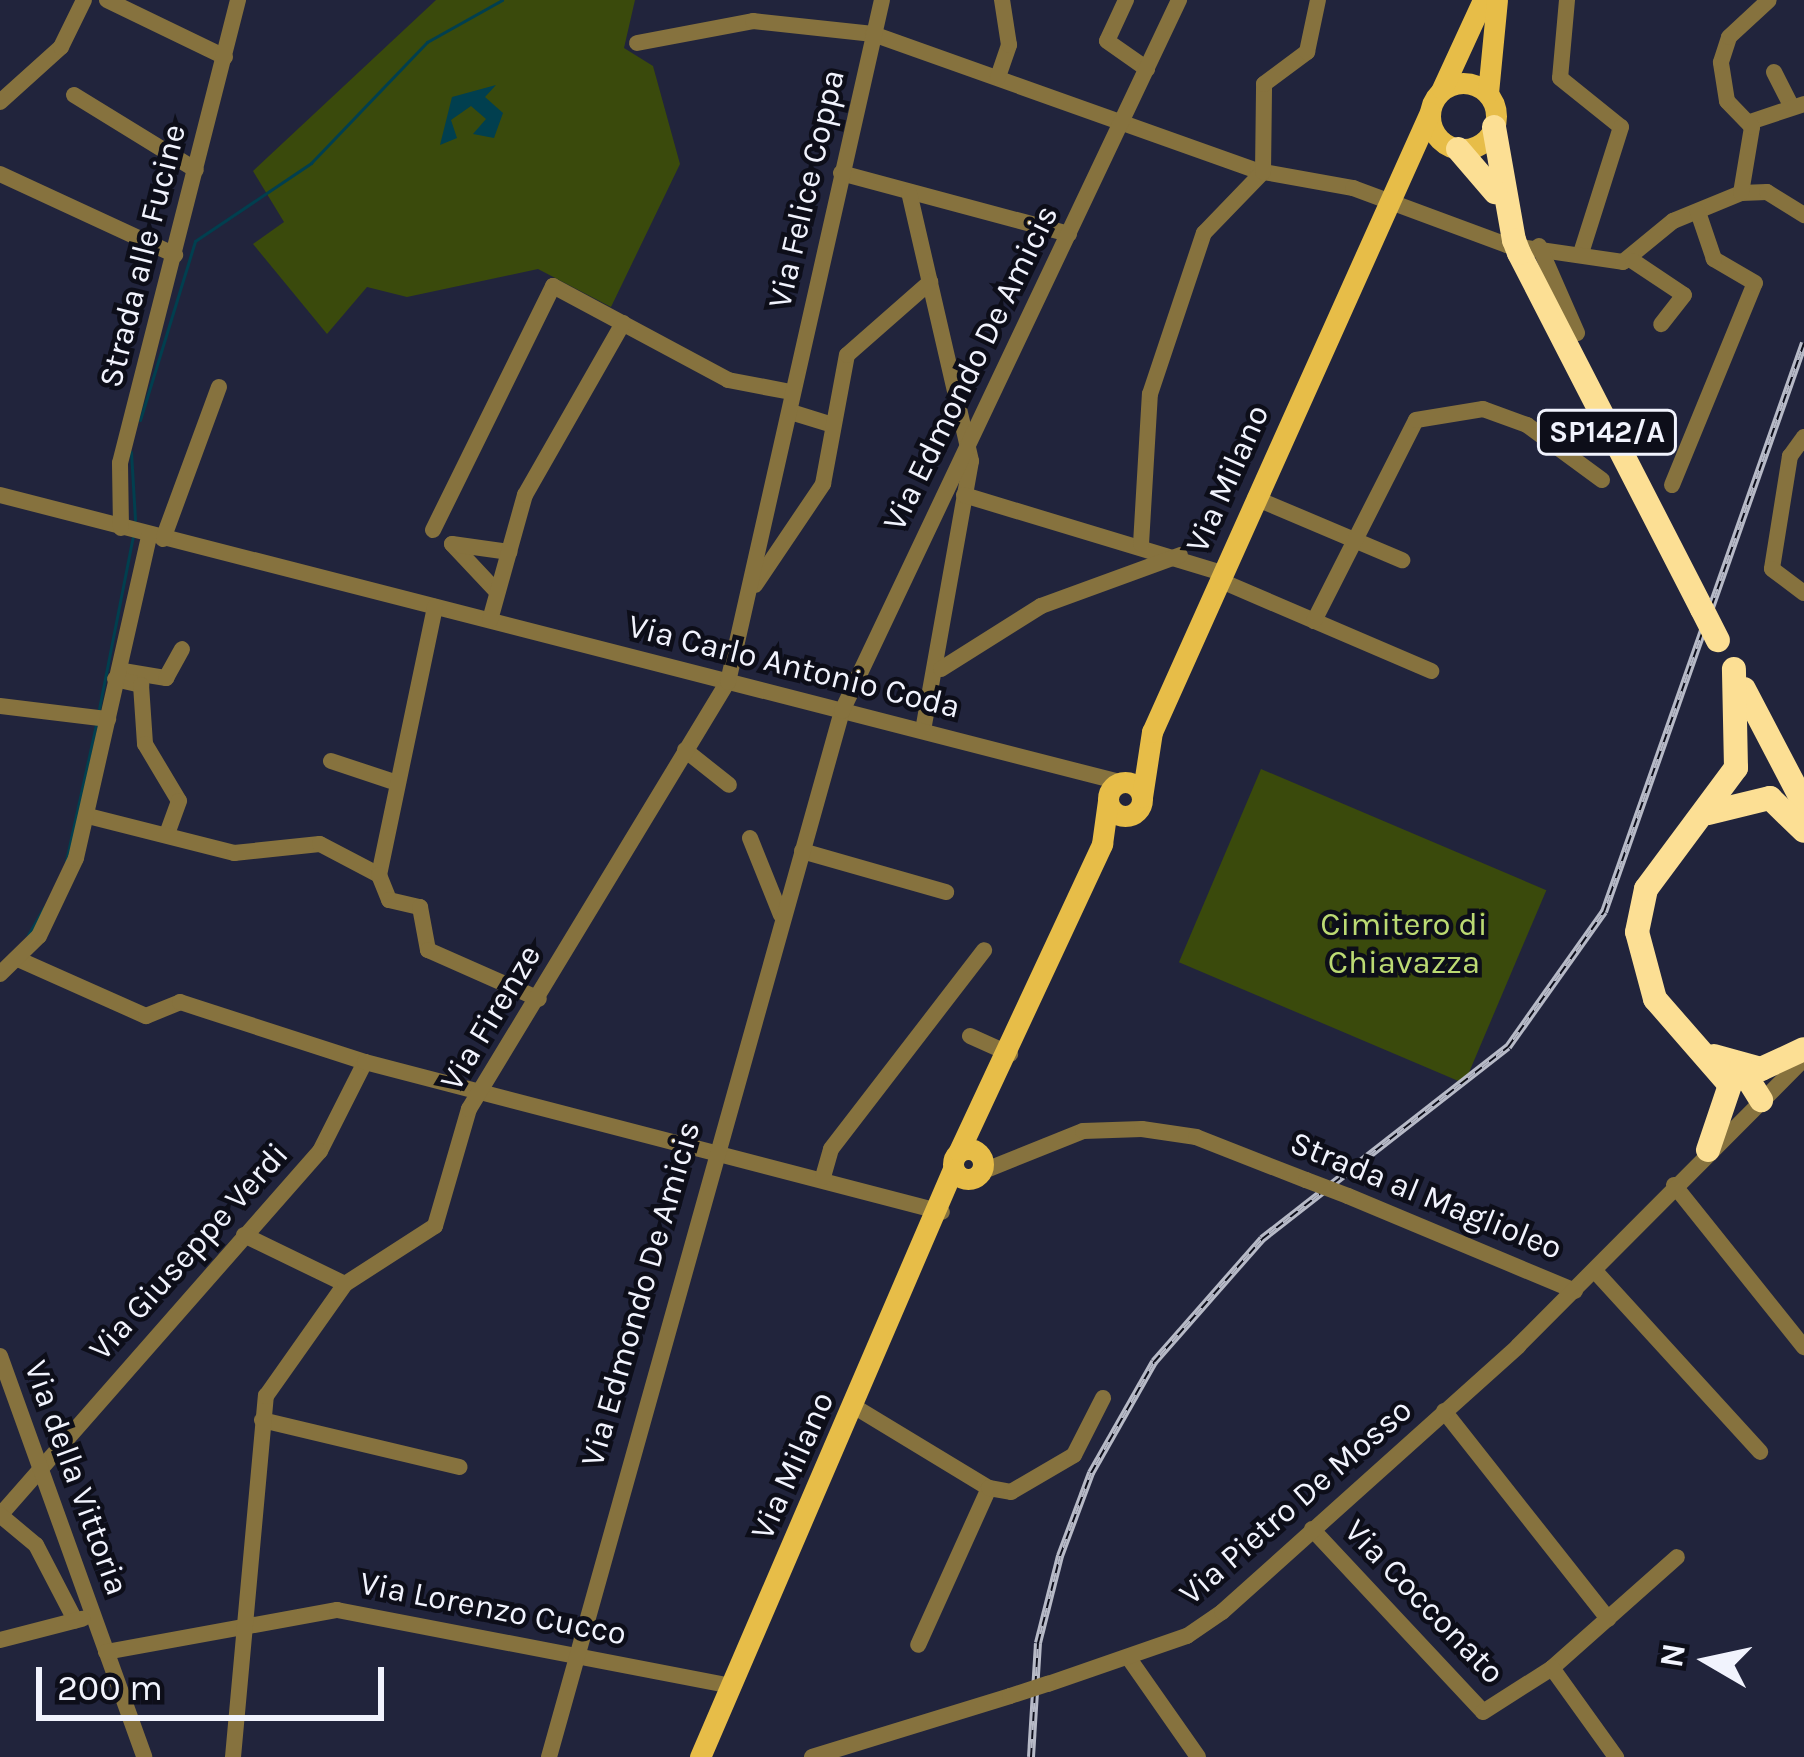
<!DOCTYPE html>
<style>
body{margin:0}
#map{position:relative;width:1804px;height:1757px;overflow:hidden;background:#21243c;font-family:Karla,sans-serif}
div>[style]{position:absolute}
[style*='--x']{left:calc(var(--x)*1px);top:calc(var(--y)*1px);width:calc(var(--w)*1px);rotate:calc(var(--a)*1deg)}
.green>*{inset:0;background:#3a4a0c;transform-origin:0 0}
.water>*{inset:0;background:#013f4f}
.stream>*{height:3px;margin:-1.5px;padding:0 1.5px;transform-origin:1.5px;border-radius:1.5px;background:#013f4f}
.minor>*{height:16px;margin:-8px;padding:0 8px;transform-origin:8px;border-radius:8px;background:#86723e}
.major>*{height:21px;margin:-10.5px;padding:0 10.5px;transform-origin:10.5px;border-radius:10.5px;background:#e7bd48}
.major>.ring{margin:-10.5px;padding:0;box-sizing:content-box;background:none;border:21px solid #e7bd48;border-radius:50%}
.highway>*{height:24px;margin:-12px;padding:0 12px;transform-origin:12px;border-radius:12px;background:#fcdf94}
.rail>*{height:8px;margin-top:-4px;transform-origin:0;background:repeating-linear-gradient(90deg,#0d0e19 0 9px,#b7bac7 0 18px);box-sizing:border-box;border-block:3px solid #b7bac7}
.minor-bridge>*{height:16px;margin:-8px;padding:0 8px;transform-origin:8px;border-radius:8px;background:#86723e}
.highway-bridge>*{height:24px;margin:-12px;padding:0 12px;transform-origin:12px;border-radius:12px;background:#fcdf94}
span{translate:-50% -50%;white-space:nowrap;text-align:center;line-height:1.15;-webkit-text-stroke:9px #0d0e19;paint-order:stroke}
.shield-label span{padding:3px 9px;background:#0d0e19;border:3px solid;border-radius:9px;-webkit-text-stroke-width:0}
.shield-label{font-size:30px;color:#f1f3fd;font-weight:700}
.street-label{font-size:33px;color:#f1f3fd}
.park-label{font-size:33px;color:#bcda73}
.north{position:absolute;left:1648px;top:1601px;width:120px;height:120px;-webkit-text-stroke:9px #0d0e19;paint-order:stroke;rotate:279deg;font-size:33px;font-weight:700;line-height:48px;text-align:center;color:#f1f3fd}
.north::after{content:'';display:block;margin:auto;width:42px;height:54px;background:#f1f3fd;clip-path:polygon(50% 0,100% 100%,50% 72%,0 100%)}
.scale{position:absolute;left:36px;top:1667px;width:348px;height:54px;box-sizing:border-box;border:6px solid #f1f3fd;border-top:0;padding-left:15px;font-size:36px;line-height:42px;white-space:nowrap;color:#f1f3fd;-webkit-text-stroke:9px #0d0e19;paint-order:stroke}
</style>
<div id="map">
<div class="green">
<div style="clip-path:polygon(436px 0,635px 0,624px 48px,653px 66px,680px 164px,611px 307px,538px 269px,407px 297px,367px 287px,327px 334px,253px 244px,284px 222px,253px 171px)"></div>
<div style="left:1261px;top:769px;width:310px;height:210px;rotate:23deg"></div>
</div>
<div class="water">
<div style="clip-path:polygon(496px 85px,485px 97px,503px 113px,494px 138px,473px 134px,486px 119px,471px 106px,451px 120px,457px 138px,440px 145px,452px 97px)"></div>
</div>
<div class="stream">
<div style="--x:140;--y:420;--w:187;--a:-72.9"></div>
<div style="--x:195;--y:241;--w:140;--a:-33.9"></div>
<div style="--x:311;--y:163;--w:168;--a:-46.2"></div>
<div style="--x:427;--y:42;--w:86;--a:-29.2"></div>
<div style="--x:131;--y:452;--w:68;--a:86.6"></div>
<div style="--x:99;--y:709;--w:177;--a:-78.9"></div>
<div style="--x:66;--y:861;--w:140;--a:-77.6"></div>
<div style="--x:28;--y:935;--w:32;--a:-60"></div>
</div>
<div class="minor">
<div style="--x:107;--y:0;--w:131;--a:25.8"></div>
<div style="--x:1126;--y:0;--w:45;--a:114.9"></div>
<div style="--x:1107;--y:41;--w:49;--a:35"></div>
<div style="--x:1567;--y:0;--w:78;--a:95.1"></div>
<div style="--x:1560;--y:78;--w:78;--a:38.8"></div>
<div style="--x:1621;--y:127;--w:129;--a:107.6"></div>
<div style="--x:637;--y:43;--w:118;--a:-10.7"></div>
<div style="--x:753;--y:21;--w:121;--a:6.2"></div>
<div style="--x:873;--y:34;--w:409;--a:19.6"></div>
<div style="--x:1258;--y:171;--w:97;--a:10.1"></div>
<div style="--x:1353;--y:188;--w:164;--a:20.3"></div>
<div style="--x:1507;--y:245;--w:117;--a:8.3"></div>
<div style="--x:1623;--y:262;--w:65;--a:-39.4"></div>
<div style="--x:1673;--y:221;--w:74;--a:-22.4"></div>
<div style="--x:1741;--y:193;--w:26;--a:-2"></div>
<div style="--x:1767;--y:192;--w:44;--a:31.9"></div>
<div style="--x:1774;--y:72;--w:36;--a:63"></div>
<div style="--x:998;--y:77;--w:34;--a:-71"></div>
<div style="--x:1009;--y:45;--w:46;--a:-98.8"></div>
<div style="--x:74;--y:95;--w:143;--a:31.6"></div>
<div style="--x:0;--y:102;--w:82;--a:-42"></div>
<div style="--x:61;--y:47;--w:52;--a:-63.9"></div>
<div style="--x:1750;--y:122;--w:57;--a:-18.4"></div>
<div style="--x:841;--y:173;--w:236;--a:15"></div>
<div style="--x:0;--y:174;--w:193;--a:24.8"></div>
<div style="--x:909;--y:192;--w:276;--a:77"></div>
<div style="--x:971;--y:461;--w:274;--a:100.1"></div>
<div style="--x:1741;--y:193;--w:67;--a:-80.5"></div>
<div style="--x:1752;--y:127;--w:36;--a:-134"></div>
<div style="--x:1727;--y:101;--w:39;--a:-99"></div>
<div style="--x:1721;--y:62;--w:26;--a:-72"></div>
<div style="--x:1729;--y:37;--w:54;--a:-42.8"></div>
<div style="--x:1539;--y:246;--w:95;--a:66.4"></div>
<div style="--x:1633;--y:261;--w:61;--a:33.7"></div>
<div style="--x:1684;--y:295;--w:37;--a:128"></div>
<div style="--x:794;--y:413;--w:41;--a:17.1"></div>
<div style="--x:1804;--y:437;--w:24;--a:126"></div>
<div style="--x:1790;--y:456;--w:114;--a:99.1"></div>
<div style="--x:1772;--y:569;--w:40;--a:37"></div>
<div style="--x:1672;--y:485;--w:218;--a:-67.7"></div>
<div style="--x:1755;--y:283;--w:48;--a:-149.7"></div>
<div style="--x:1714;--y:259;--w:50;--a:-108.8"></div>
<div style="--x:0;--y:495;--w:1159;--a:14.38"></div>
<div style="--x:964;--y:495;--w:270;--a:16.8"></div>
<div style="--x:1255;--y:498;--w:160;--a:22.9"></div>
<div style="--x:121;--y:528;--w:65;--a:-90.9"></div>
<div style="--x:120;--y:463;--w:478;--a:-75.7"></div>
<div style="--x:433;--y:530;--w:272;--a:-63.8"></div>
<div style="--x:553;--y:286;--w:199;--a:28.2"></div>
<div style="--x:728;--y:380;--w:64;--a:10.8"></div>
<div style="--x:163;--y:539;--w:162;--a:-69.8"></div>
<div style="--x:452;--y:544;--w:66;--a:46.8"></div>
<div style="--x:452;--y:544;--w:58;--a:8"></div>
<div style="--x:1141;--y:544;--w:150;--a:-86.6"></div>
<div style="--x:1150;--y:394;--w:170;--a:-71.5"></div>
<div style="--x:1204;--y:233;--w:85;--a:-46"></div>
<div style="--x:1263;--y:172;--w:88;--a:-89.3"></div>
<div style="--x:1264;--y:84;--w:54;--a:-36.7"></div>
<div style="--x:1307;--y:52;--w:53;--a:-78.1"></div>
<div style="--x:1219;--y:580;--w:231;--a:23.2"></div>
<div style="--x:755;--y:585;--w:122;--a:-56"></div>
<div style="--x:823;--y:484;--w:131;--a:-79.5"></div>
<div style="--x:847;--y:355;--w:111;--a:-41.3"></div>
<div style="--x:490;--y:620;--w:130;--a:-74.4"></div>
<div style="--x:525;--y:495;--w:198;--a:-60.3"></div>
<div style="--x:1314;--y:621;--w:225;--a:-63.1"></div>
<div style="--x:1416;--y:420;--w:68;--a:-9.3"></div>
<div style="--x:1483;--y:409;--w:47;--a:20"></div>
<div style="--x:1527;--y:425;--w:93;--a:36.3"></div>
<div style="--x:941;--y:669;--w:118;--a:-32.2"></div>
<div style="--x:1041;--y:606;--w:148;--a:-20.1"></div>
<div style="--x:123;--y:671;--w:44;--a:9.2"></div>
<div style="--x:166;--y:678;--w:33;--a:-61"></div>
<div style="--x:115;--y:679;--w:27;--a:13"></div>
<div style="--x:141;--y:685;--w:59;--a:86.1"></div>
<div style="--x:145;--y:744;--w:66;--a:59.2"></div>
<div style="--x:179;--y:801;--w:33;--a:110"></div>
<div style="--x:0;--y:706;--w:109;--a:6.9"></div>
<div style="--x:685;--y:750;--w:56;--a:38.5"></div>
<div style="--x:331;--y:761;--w:63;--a:18.4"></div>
<div style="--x:88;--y:816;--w:151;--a:14.2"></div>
<div style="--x:234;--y:853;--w:86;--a:-6"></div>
<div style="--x:320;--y:844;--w:67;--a:27.7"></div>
<div style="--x:750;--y:838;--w:83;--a:68.1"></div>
<div style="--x:802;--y:851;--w:150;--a:15.9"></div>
<div style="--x:379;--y:875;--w:274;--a:-78.2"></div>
<div style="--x:379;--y:875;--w:27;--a:68"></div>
<div style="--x:389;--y:900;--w:32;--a:13"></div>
<div style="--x:420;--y:907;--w:44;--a:79.5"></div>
<div style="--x:428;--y:950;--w:121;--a:23.8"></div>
<div style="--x:20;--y:960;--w:138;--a:24"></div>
<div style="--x:146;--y:1016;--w:37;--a:-22"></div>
<div style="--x:180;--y:1002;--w:194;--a:18"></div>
<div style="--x:365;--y:1062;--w:100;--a:116.8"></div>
<div style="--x:320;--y:1151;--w:485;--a:131.3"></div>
<div style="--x:0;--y:1515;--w:47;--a:39.8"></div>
<div style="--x:36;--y:1545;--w:85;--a:62.5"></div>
<div style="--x:0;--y:974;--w:54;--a:-44.3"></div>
<div style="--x:39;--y:936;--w:86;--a:-64.6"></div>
<div style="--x:76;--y:858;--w:330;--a:-77.2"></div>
<div style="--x:970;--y:1036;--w:44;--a:24.2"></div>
<div style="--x:365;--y:1062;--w:596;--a:14.57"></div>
<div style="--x:981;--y:1172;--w:110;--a:-21.9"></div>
<div style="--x:1083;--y:1131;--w:59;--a:-1.9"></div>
<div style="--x:1142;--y:1129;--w:55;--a:8.4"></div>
<div style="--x:1196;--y:1137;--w:118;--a:21.4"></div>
<div style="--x:823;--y:1177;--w:29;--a:-74"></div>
<div style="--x:831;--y:1149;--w:251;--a:-52.4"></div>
<div style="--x:1674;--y:1185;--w:208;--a:51.3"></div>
<div style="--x:1348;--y:1196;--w:246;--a:22.7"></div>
<div style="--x:244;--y:1235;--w:112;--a:25.9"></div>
<div style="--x:1595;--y:1271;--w:245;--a:47.6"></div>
<div style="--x:0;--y:1356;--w:426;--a:70.2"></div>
<div style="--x:855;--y:1407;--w:157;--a:31.2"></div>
<div style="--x:989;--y:1488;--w:172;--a:114.3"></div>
<div style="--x:1444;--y:1411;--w:265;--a:51.7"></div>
<div style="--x:262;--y:1420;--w:203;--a:13.4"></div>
<div style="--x:989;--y:1488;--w:22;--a:10"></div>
<div style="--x:1011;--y:1492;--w:73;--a:-30.4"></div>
<div style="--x:1074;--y:1455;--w:64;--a:-63"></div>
<div style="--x:1312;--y:1529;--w:250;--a:46.9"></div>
<div style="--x:1483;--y:1712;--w:82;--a:-32.5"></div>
<div style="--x:1552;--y:1668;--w:167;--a:-41.6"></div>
<div style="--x:0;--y:1640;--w:85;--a:-14.4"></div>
<div style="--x:106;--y:1652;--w:235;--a:-10.3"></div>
<div style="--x:337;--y:1610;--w:402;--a:10.9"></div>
<div style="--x:1128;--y:1657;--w:122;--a:55"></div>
<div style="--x:1552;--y:1668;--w:110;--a:54.3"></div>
<div style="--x:1048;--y:1684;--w:147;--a:-19.1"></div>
<div style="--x:1187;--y:1636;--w:42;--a:-34.4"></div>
<div style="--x:1222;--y:1612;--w:398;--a:-41.9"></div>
<div style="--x:1518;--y:1346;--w:405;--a:-45.1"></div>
<div style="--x:233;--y:1757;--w:363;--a:-84.8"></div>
<div style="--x:266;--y:1396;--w:137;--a:-54.8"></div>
<div style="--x:345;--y:1284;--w:107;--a:-32.8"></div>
<div style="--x:435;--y:1226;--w:122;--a:-73.8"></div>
<div style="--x:469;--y:1109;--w:499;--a:-58.8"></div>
<div style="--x:728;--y:682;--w:699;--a:-77.28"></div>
<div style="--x:549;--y:1757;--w:1086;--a:-74.35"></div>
<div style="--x:842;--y:711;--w:787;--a:-64.64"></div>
<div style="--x:812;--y:1757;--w:207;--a:-17.1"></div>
</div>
<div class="major">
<div class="ring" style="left:1430px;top:83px;width:45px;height:45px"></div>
<div style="--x:1442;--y:89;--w:98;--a:-65.3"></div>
<div style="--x:1488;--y:93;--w:93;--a:-84.5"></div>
<div class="ring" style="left:1108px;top:782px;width:13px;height:13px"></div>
<div style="--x:1142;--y:797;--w:66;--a:-81.3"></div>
<div style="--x:1152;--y:732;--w:679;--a:-65.85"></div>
<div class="ring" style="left:953px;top:1149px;width:9px;height:9px"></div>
<div style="--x:959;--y:1151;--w:339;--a:-65"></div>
<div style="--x:1102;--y:844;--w:43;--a:-82.1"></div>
<div style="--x:700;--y:1757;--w:640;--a:-66.72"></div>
</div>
<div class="highway">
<div style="--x:1494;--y:127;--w:115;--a:80"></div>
<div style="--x:1458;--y:149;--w:57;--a:49.3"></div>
<div style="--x:1519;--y:253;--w:400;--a:62.8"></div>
<div style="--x:1744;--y:689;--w:130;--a:62.4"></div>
<div style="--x:1708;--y:813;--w:64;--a:-13.6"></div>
<div style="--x:1770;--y:798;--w:47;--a:44.1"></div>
<div style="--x:1714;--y:1056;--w:49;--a:15.5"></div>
<div style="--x:1761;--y:1069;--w:47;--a:-24.9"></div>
<div style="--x:1741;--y:1068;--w:38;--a:58"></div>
<div style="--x:1708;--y:1150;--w:69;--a:-71.3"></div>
<div style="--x:1730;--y:1085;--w:114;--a:-131.1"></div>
<div style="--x:1655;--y:999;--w:69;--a:-105"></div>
<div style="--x:1637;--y:932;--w:44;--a:-78.2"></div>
<div style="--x:1646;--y:889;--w:151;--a:-53.4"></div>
<div style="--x:1736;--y:768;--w:99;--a:-91.2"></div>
</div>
<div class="rail">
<div style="--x:1031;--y:1757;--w:114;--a:-86.5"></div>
<div style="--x:1038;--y:1643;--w:90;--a:-75.8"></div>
<div style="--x:1060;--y:1556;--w:89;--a:-69.5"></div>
<div style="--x:1091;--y:1473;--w:128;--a:-60.4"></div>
<div style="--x:1154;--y:1362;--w:164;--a:-48.7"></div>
<div style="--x:1262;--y:1239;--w:312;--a:-38"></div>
<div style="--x:1508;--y:1047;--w:166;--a:-54.6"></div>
<div style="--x:1604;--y:912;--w:603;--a:-70.63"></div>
</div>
<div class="minor-bridge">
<div style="--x:1306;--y:1180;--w:45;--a:20.9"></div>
<div style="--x:1010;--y:1696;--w:40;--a:-18"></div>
</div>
<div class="highway-bridge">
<div style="--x:1514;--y:240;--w:14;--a:69"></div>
<div style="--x:1702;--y:609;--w:35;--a:63"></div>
</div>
<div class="shield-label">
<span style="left:1607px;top:432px">SP142/A</span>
</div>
<div class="street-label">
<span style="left:807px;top:189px;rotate:-77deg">Via Felice Coppa</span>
<span style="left:143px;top:256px;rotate:-76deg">Strada alle Fucine</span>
<span style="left:971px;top:368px;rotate:-64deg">Via Edmondo De Amicis</span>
<span style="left:1228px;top:479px;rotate:-66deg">Via Milano</span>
<span style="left:794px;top:667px;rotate:14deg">Via Carlo Antonio Coda</span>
<span style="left:491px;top:1018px;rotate:-59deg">Via Firenze</span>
<span style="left:1426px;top:1196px;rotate:22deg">Strada al Maglioleo</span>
<span style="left:189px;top:1252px;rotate:-48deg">Via Giuseppe Verdi</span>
<span style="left:641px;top:1294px;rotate:-74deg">Via Edmondo De Amicis</span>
<span style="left:793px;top:1466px;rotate:-66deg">Via Milano</span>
<span style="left:76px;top:1478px;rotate:70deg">Via della Vittoria</span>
<span style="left:1296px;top:1502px;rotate:-41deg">Via Pietro De Mosso</span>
<span style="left:1424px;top:1602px;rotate:46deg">Via Cocconato</span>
<span style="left:493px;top:1609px;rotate:11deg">Via Lorenzo Cucco</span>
</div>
<div class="park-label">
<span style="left:1404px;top:944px">Cimitero di<br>Chiavazza</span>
</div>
<div class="north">N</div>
<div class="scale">200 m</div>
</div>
